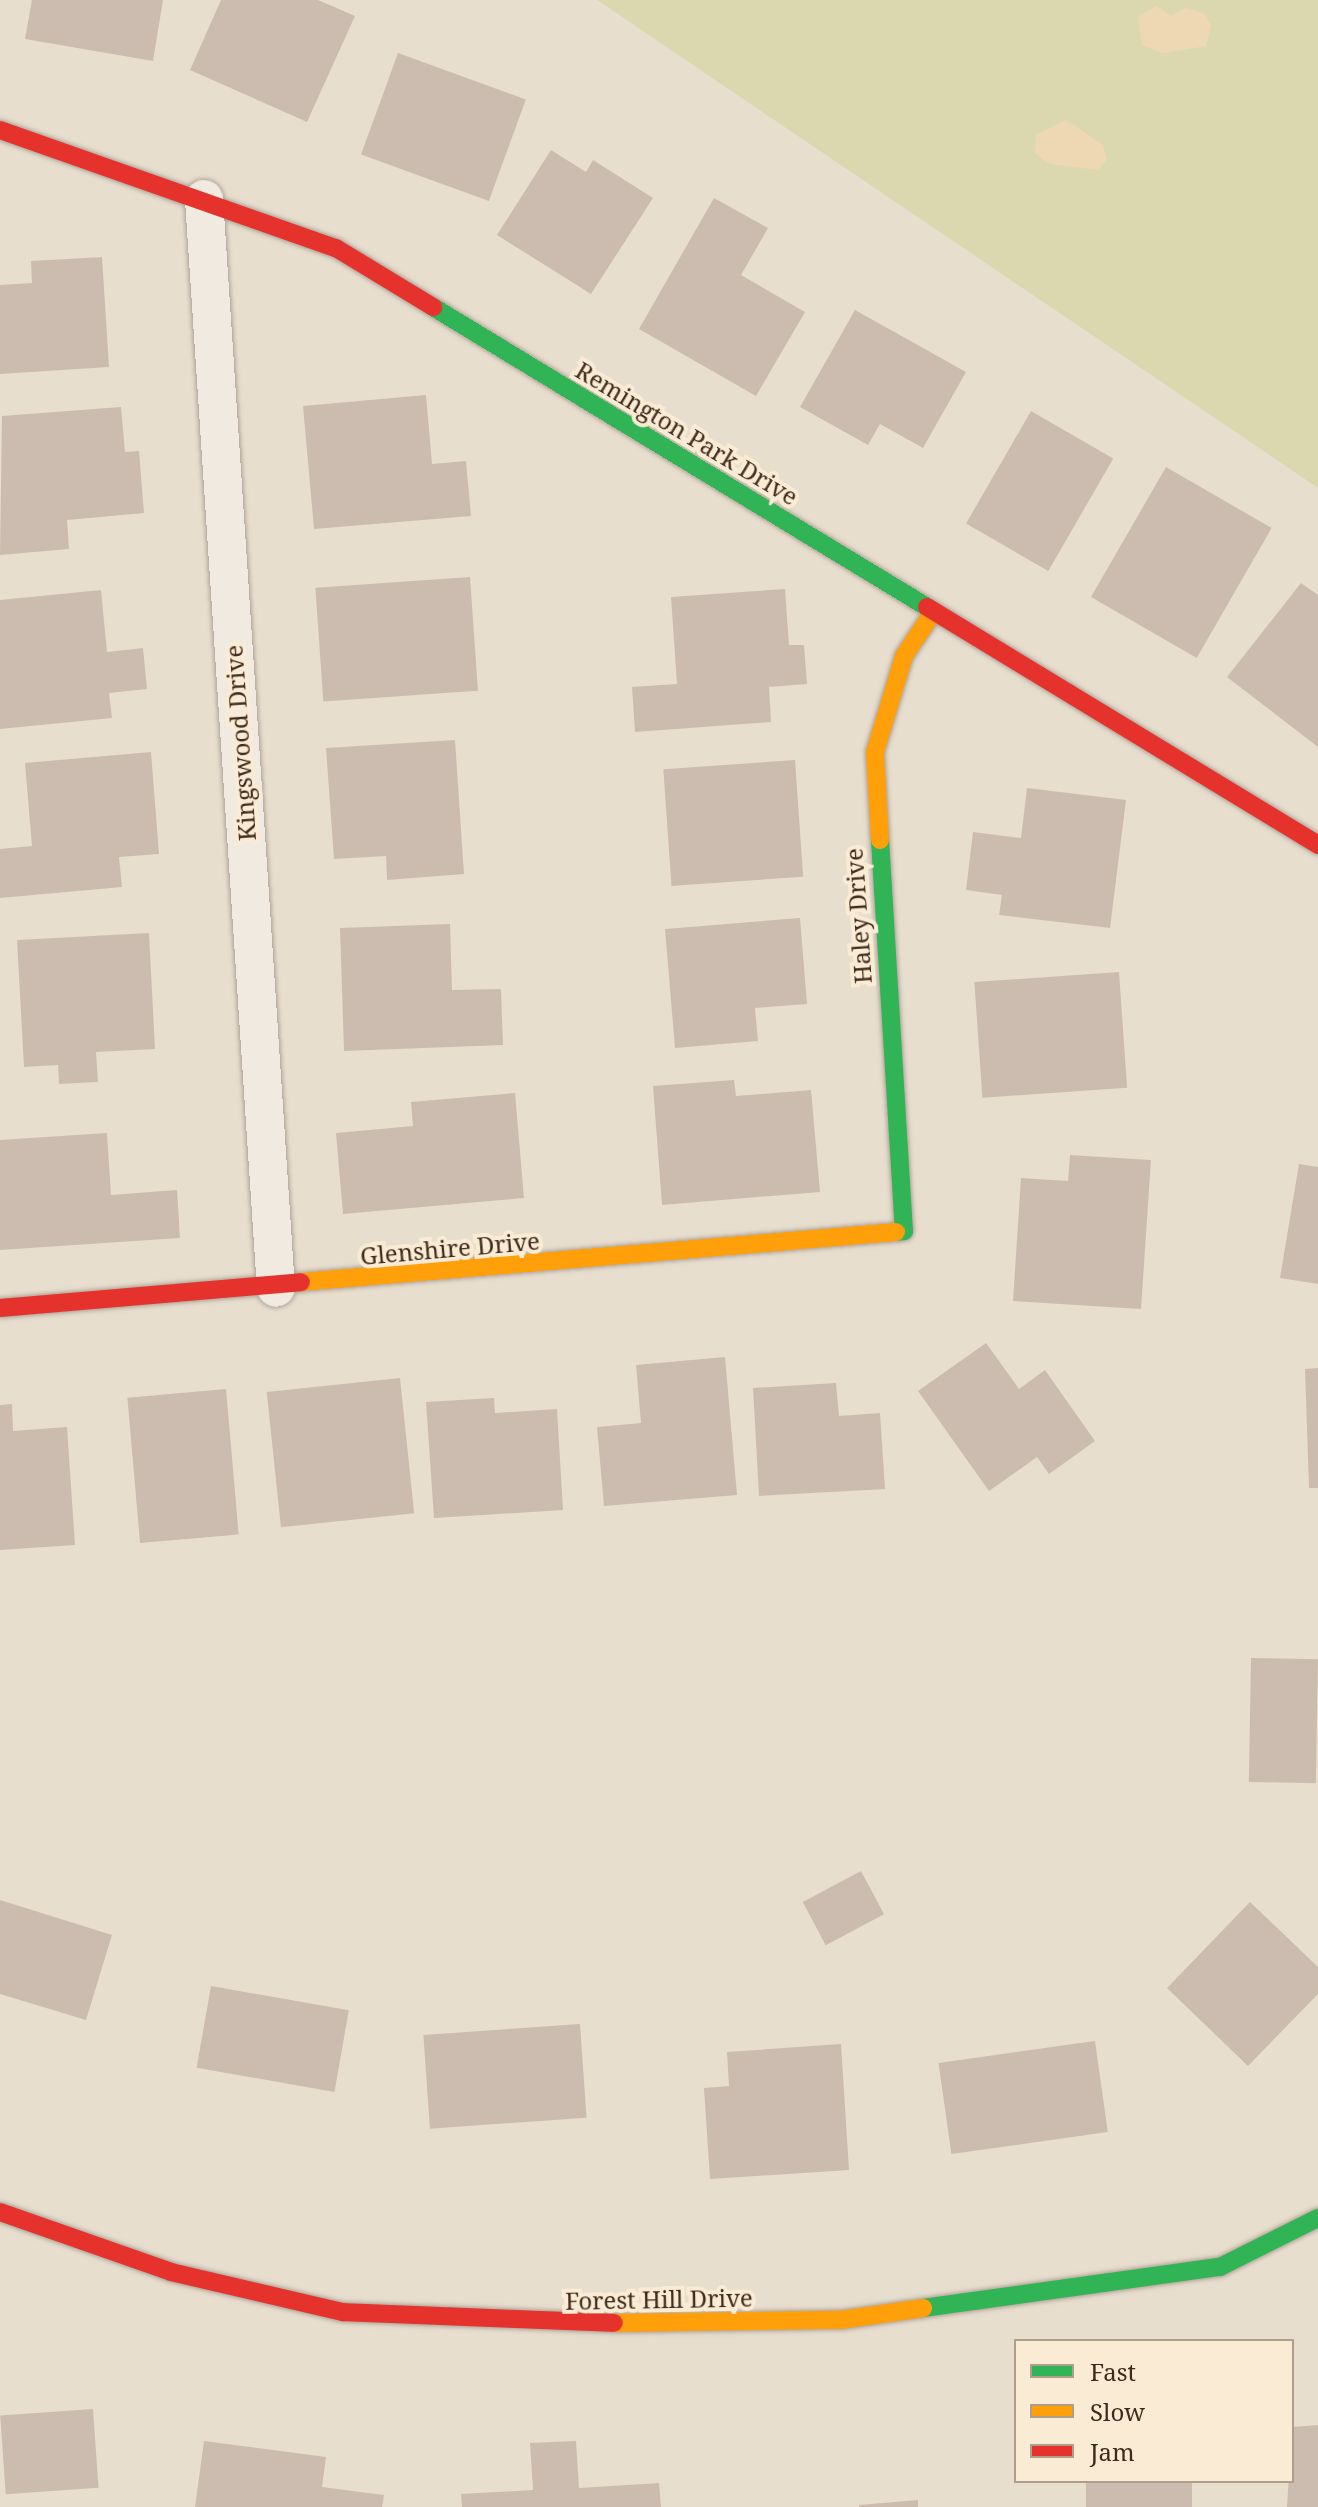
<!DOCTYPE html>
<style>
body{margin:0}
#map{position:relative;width:1318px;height:2507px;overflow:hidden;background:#e8dece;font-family:"Noto Serif",serif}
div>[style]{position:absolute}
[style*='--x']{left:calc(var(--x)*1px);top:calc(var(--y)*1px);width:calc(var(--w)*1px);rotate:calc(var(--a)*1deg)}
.green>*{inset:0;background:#dbd8af}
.sand>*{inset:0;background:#eed8b4}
.building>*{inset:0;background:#ccbcaf;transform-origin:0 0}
.roads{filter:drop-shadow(0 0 2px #aea397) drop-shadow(0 0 2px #aea397)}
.street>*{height:38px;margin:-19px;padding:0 19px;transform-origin:19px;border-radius:19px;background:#f0eae1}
.fast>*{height:18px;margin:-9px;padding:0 9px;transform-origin:9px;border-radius:9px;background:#30b455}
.slow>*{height:18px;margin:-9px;padding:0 9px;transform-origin:9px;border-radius:9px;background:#ff9f0a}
.jam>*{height:18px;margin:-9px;padding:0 9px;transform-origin:9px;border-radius:9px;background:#e5322d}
span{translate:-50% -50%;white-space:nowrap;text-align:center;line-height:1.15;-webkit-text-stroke:8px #faecd4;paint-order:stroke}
.street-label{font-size:24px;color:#3f2a1d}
.legend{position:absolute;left:1014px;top:2339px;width:280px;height:144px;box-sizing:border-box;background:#faecd4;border:2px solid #af9e8b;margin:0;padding:10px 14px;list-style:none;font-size:24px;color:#3f2a1d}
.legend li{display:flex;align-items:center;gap:16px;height:40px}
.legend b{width:40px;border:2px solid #af9e8b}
</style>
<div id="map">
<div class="green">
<div style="clip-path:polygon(597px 0,1318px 0,1318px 488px)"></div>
</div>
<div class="sand">
<div style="clip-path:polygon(1157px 6px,1171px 16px,1186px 8px,1204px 13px,1211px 25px,1206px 46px,1163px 53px,1142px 45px,1138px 17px)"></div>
<div style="clip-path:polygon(1066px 120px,1103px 145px,1107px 160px,1098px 170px,1049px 164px,1035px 153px,1036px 135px)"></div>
</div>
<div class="building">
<div style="clip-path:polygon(32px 0,163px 0,153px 61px,25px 39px)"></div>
<div style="clip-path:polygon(221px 0,318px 0,355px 16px,307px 122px,190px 70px)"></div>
<div style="left:398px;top:53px;width:136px;height:108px;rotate:20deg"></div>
<div style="clip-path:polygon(551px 150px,586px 172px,593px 160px,653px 198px,591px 294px,497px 235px)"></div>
<div style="clip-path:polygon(714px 198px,768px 228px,741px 275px,805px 312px,756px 396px,639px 329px)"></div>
<div style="clip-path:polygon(102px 257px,109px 367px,0 374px,0 285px,32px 283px,31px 261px)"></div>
<div style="clip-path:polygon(855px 310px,966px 372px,923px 448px,880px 424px,868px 445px,800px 407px)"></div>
<div style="clip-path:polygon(426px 395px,432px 464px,466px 461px,471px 516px,314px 529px,303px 406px)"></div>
<div style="clip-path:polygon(121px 407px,125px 452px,139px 451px,144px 513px,67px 520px,69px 549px,0 555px,2px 416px)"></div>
<div style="left:1031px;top:411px;width:95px;height:130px;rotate:30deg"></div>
<div style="left:1166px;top:467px;width:122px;height:150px;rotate:30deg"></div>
<div style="left:470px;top:577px;width:114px;height:155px;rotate:86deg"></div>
<div style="clip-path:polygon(1301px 583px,1318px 595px,1318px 747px,1227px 677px)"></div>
<div style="clip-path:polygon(785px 589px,789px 645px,804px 645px,807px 684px,769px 687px,771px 722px,635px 732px,632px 687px,677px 684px,671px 597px)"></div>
<div style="clip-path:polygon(101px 590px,107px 652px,143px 648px,147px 689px,109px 693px,112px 718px,0 729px,0 600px)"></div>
<div style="clip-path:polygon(455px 740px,464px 874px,387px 880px,386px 856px,334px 859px,326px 748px)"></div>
<div style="clip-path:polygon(151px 752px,159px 854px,119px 857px,122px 887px,0 898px,0 849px,32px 846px,25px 763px)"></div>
<div style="left:795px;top:760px;width:117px;height:132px;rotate:86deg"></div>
<div style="clip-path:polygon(1027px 788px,1126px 800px,1110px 928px,999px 915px,1002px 895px,966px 890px,973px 832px,1021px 838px)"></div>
<div style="clip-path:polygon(800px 918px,807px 1004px,755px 1008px,758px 1041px,675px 1048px,665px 929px)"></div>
<div style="clip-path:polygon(450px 924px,452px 990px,501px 989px,503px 1045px,344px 1051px,340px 928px)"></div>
<div style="clip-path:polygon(149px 933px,155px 1049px,96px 1052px,98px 1082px,59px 1084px,58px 1065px,24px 1067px,17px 940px)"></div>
<div style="left:1119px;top:972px;width:116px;height:145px;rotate:86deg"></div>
<div style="clip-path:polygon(734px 1080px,736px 1096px,811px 1090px,820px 1192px,662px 1205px,653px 1086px)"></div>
<div style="clip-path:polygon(515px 1093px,524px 1198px,343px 1214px,336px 1133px,413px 1126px,411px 1102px)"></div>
<div style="clip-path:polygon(107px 1133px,111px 1195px,177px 1190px,180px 1238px,0 1250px,0 1140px)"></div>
<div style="clip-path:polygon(1070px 1155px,1151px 1160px,1141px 1309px,1013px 1301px,1021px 1178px,1068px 1181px)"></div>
<div style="clip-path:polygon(1299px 1164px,1318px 1167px,1318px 1284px,1280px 1278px)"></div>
<div style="clip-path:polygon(986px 1343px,1019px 1389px,1045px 1370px,1095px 1441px,1049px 1474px,1037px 1457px,989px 1491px,918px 1391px)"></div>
<div style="clip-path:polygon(725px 1357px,737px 1495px,604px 1506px,597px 1427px,641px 1423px,636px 1365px)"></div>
<div style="clip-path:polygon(1318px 1368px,1318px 1488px,1309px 1488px,1305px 1369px)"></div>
<div style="left:400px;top:1378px;width:136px;height:134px;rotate:84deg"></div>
<div style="clip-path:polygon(836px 1383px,839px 1416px,880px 1413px,885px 1489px,759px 1496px,753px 1388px)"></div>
<div style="left:226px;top:1389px;width:146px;height:99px;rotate:85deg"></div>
<div style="clip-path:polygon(494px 1398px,495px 1413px,557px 1409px,563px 1510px,434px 1518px,426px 1402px)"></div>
<div style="clip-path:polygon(12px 1404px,13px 1431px,67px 1427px,75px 1545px,0 1550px,0 1405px)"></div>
<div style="left:1251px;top:1658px;width:67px;height:124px;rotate:1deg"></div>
<div style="left:861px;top:1871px;width:49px;height:66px;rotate:62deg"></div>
<div style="clip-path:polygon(0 1900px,112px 1935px,86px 2020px,0 1994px)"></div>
<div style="clip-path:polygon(1250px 1902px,1318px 1967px,1318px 1994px,1248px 2066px,1167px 1988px)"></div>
<div style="left:211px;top:1986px;width:140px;height:83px;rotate:10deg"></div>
<div style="left:580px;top:2024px;width:94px;height:157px;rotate:86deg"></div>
<div style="left:1095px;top:2041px;width:92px;height:158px;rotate:82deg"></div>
<div style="clip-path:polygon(841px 2044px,849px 2170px,710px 2179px,704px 2088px,729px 2086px,727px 2052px)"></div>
<div style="left:93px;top:2409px;width:79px;height:93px;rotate:86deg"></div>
<div style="clip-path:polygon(1318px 2425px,1318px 2507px,1287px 2507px,1292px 2427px)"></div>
<div style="clip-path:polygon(204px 2441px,326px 2457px,322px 2487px,384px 2495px,382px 2507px,195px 2507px)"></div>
<div style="clip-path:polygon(576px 2441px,579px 2488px,659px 2483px,661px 2507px,462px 2507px,461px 2494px,533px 2490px,530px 2443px)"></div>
<div style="left:1086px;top:2481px;width:106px;height:26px"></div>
<div style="clip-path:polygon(918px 2500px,918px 2507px,859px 2507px,859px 2505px)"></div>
</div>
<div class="roads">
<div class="street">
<div style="--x:204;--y:199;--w:1091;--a:86.22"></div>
</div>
<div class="fast">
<div style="--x:433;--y:307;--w:578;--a:31.27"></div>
<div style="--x:880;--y:840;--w:392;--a:86.5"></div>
<div style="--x:904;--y:1231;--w:8;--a:173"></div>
<div style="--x:923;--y:2308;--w:300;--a:-7.9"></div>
<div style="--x:1220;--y:2267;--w:110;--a:-26.6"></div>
</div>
<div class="slow">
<div style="--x:880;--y:840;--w:88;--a:-93.3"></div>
<div style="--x:875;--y:752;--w:100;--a:-73.2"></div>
<div style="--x:904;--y:656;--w:54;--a:-56.3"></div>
<div style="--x:301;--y:1282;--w:597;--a:-4.8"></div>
<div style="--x:614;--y:2323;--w:226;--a:-0.8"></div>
<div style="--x:840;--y:2320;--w:84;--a:-8.2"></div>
</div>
<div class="jam">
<div style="--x:0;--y:130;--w:356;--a:19.4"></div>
<div style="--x:336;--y:248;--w:114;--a:31.3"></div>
<div style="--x:927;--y:607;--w:458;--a:31.3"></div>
<div style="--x:0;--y:1308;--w:302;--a:-4.9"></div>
<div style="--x:0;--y:2212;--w:181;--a:19.3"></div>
<div style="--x:171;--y:2272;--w:177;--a:13.1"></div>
<div style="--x:343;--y:2312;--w:271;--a:2.3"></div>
</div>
</div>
<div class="street-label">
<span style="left:687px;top:433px;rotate:31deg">Remington Park Drive</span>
<span style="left:240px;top:743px;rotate:-94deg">Kingswood Drive</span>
<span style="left:858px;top:916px;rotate:-94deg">Haley Drive</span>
<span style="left:450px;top:1248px;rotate:-5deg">Glenshire Drive</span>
<span style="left:659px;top:2299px;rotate:-1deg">Forest Hill Drive</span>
</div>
<ul class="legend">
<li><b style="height:10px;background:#30b455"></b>Fast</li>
<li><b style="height:10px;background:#ff9f0a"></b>Slow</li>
<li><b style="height:10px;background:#e5322d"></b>Jam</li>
</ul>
</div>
